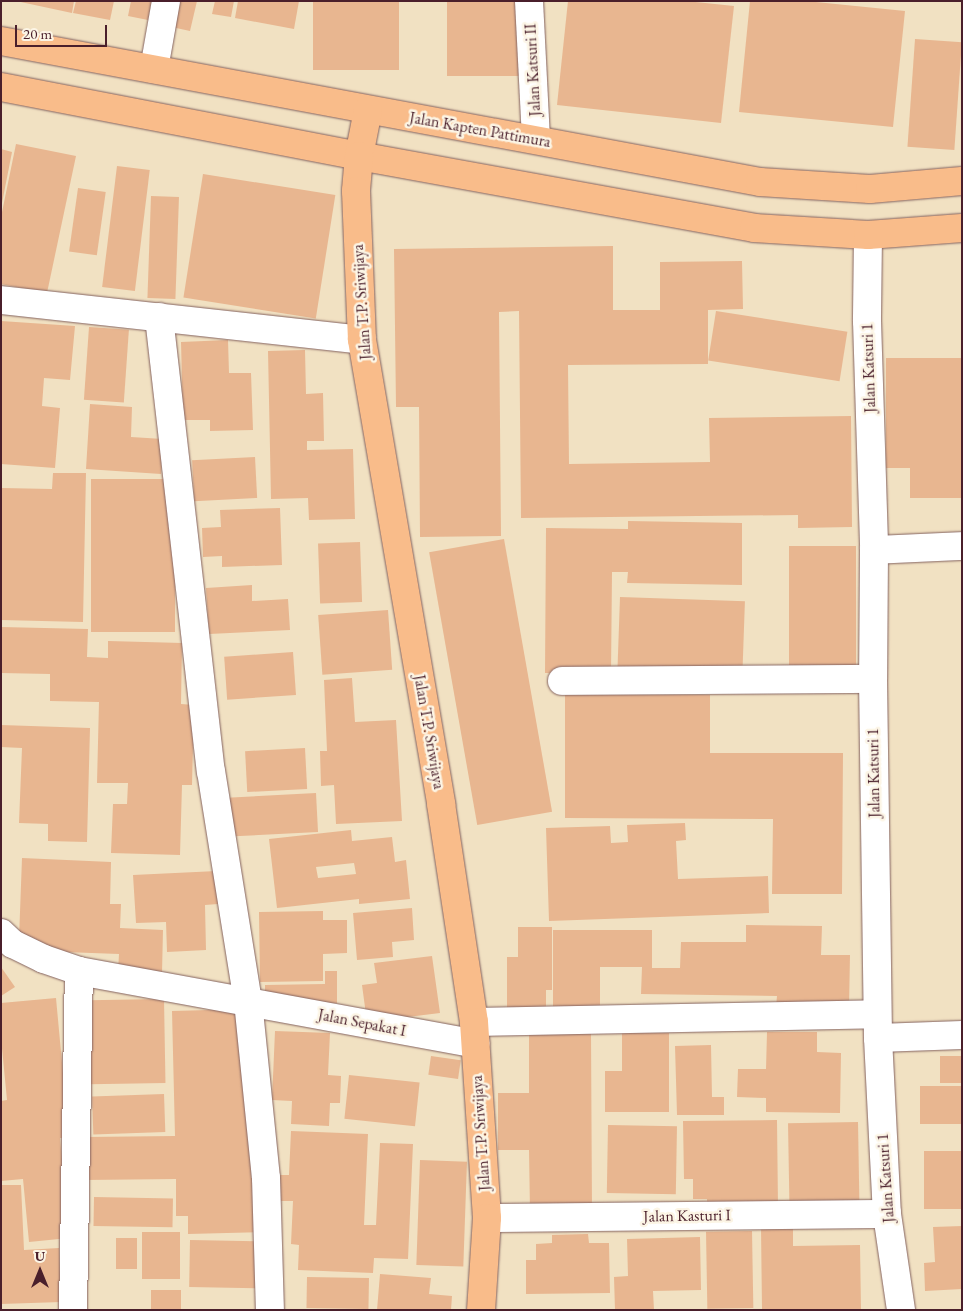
<!DOCTYPE html>
<style>
body{margin:0}
#map{position:relative;width:963px;height:1311px;overflow:hidden;background:#f1e1c2;font-family:"EB Garamond",serif}
div>[style]{position:absolute}
[style*='--x']{left:calc(var(--x)*1px);top:calc(var(--y)*1px);width:calc(var(--w)*1px);rotate:calc(var(--a)*1deg)}
.building>*{inset:0;background:#e8b690;transform-origin:0 0}
.roads{filter:drop-shadow(0 0 1px #846360) drop-shadow(0 0 1px #846360)}
.minor>*{height:28px;margin:-14px;padding:0 14px;transform-origin:14px;border-radius:14px;background:#fff}
.major>*{height:28px;margin:-14px;padding:0 14px;transform-origin:14px;border-radius:14px;background:#f9bc8a}
span{translate:-50% -50%;white-space:nowrap;text-align:center;line-height:1.15;-webkit-text-stroke:5px #fcf5e5;paint-order:stroke}
.street-label{font-size:16px;color:#4a1f2b}
.frame{position:absolute;inset:0;border:2px solid #4a1f2b;pointer-events:none}
.north{position:absolute;left:15px;top:1246px;width:50px;height:50px;-webkit-text-stroke:4px #fcf5e5;paint-order:stroke;rotate:0deg;font-size:14px;font-weight:700;line-height:20px;text-align:center;color:#4a1f2b}
.north::after{content:'';display:block;margin:auto;width:18px;height:22px;background:#4a1f2b;clip-path:polygon(50% 0,100% 100%,50% 72%,0 100%)}
.scale{position:absolute;left:15px;top:25px;width:92px;height:22px;box-sizing:border-box;border:2px solid #4a1f2b;border-top:0;padding-left:6px;font-size:15px;line-height:18px;white-space:nowrap;color:#4a1f2b;-webkit-text-stroke:4px #fcf5e5;paint-order:stroke}
</style>
<div id="map">
<div class="building">
<div style="clip-path:polygon(16px 1px,74px 1px,72px 13px)"></div>
<div style="clip-path:polygon(76px 1px,114px 1px,110px 20px,73px 13px)"></div>
<div style="clip-path:polygon(131px 1px,157px 1px,153px 21px,128px 16px)"></div>
<div style="clip-path:polygon(173px 1px,197px 1px,190px 31px,167px 26px)"></div>
<div style="clip-path:polygon(215px 1px,234px 1px,231px 17px,212px 14px)"></div>
<div style="clip-path:polygon(238px 1px,299px 1px,294px 29px,235px 18px)"></div>
<div style="left:313px;top:1px;width:86px;height:69px"></div>
<div style="left:447px;top:1px;width:75px;height:75px"></div>
<div style="clip-path:polygon(568px 1px,686px 1px,734px 6px,721px 123px,557px 105px)"></div>
<div style="clip-path:polygon(750px 1px,806px 1px,905px 11px,893px 127px,739px 112px)"></div>
<div style="left:915px;top:39px;width:47px;height:108px;rotate:4deg"></div>
<div style="clip-path:polygon(16px 144px,76px 156px,47px 293px,1px 284px,1px 217px)"></div>
<div style="clip-path:polygon(1px 149px,12px 152px,2px 203px,1px 203px)"></div>
<div style="left:117px;top:166px;width:33px;height:122px;rotate:7deg"></div>
<div style="left:203px;top:174px;width:134px;height:125px;rotate:9deg"></div>
<div style="left:78px;top:188px;width:28px;height:64px;rotate:8deg"></div>
<div style="left:151px;top:196px;width:28px;height:102px;rotate:2deg"></div>
<div style="clip-path:polygon(613px 246px,613px 310px,660px 310px,660px 262px,742px 261px,743px 309px,708px 310px,708px 364px,568px 365px,569px 464px,710px 462px,709px 418px,851px 416px,852px 527px,798px 528px,798px 515px,521px 518px,519px 311px,499px 312px,501px 536px,420px 537px,419px 407px,396px 407px,394px 249px)"></div>
<div style="left:716px;top:311px;width:133px;height:50px;rotate:9deg"></div>
<div style="clip-path:polygon(1px 321px,75px 326px,70px 380px,44px 378px,42px 406px,60px 408px,55px 468px,1px 464px)"></div>
<div style="left:89px;top:327px;width:40px;height:73px;rotate:4deg"></div>
<div style="clip-path:polygon(228px 340px,229px 373px,251px 373px,253px 430px,210px 431px,210px 420px,183px 420px,181px 342px)"></div>
<div style="clip-path:polygon(305px 350px,306px 394px,323px 393px,324px 441px,307px 441px,307px 450px,353px 449px,355px 519px,309px 520px,308px 498px,271px 499px,268px 351px)"></div>
<div style="clip-path:polygon(886px 358px,962px 358px,962px 498px,910px 498px,910px 468px,886px 468px)"></div>
<div style="clip-path:polygon(90px 404px,132px 407px,131px 437px,163px 439px,161px 474px,86px 469px)"></div>
<div style="left:255px;top:457px;width:41px;height:63px;rotate:87deg"></div>
<div style="clip-path:polygon(53px 473px,86px 473px,83px 622px,1px 620px,2px 488px,52px 489px)"></div>
<div style="left:91px;top:479px;width:84px;height:153px"></div>
<div style="clip-path:polygon(280px 508px,282px 565px,222px 567px,222px 556px,203px 557px,202px 528px,221px 527px,220px 510px)"></div>
<div style="clip-path:polygon(628px 521px,742px 523px,742px 585px,627px 583px,628px 572px,612px 572px,611px 674px,545px 673px,546px 528px,628px 529px)"></div>
<div style="left:504px;top:539px;width:277px;height:76px;rotate:80deg"></div>
<div style="left:360px;top:542px;width:60px;height:42px;rotate:88deg"></div>
<div style="left:856px;top:546px;width:119px;height:67px;rotate:90deg"></div>
<div style="clip-path:polygon(252px 585px,252px 601px,288px 599px,290px 630px,209px 634px,206px 588px)"></div>
<div style="left:620px;top:597px;width:125px;height:70px;rotate:2deg"></div>
<div style="left:388px;top:610px;width:60px;height:70px;rotate:86deg"></div>
<div style="clip-path:polygon(1px 627px,88px 629px,87px 657px,108px 658px,108px 641px,182px 643px,181px 704px,194px 705px,192px 785px,182px 785px,180px 855px,111px 853px,113px 804px,127px 804px,128px 783px,97px 783px,99px 702px,50px 701px,50px 674px,1px 673px)"></div>
<div style="left:293px;top:652px;width:43px;height:69px;rotate:86deg"></div>
<div style="clip-path:polygon(352px 678px,355px 722px,396px 720px,402px 821px,336px 824px,334px 785px,321px 786px,320px 751px,327px 751px,324px 680px)"></div>
<div style="clip-path:polygon(565px 695px,710px 695px,710px 753px,843px 753px,842px 894px,772px 894px,773px 819px,565px 818px)"></div>
<div style="clip-path:polygon(1px 725px,90px 728px,87px 842px,48px 841px,48px 824px,19px 823px,22px 748px,1px 747px)"></div>
<div style="left:305px;top:748px;width:41px;height:60px;rotate:87deg"></div>
<div style="left:316px;top:793px;width:39px;height:89px;rotate:87deg"></div>
<div style="clip-path:polygon(685px 823px,686px 840px,676px 841px,678px 879px,768px 876px,769px 913px,549px 921px,546px 828px,610px 826px,611px 843px,628px 842px,627px 825px)"></div>
<div style="clip-path:polygon(evenodd,351px 830px,352px 841px,392px 837px,395px 862px,406px 860px,410px 899px,359px 904px,359px 899px,277px 908px,269px 839px,351px 830px,354px 863px,356px 874px,318px 878px,316px 867px,354px 863px)"></div>
<div style="clip-path:polygon(22px 858px,111px 862px,110px 904px,121px 904px,120px 928px,163px 930px,162px 973px,118px 972px,119px 954px,37px 951px,37px 940px,19px 939px)"></div>
<div style="clip-path:polygon(217px 871px,218px 904px,205px 905px,206px 950px,167px 952px,166px 922px,136px 923px,133px 875px)"></div>
<div style="clip-path:polygon(412px 908px,414px 940px,392px 942px,393px 957px,357px 960px,353px 913px)"></div>
<div style="clip-path:polygon(323px 911px,323px 920px,347px 920px,347px 953px,323px 954px,323px 981px,260px 982px,259px 912px)"></div>
<div style="clip-path:polygon(746px 925px,822px 926px,821px 955px,850px 955px,849px 1008px,776px 1007px,777px 996px,641px 994px,642px 967px,600px 967px,600px 1014px,553px 1014px,553px 930px,652px 930px,652px 968px,680px 968px,681px 942px,746px 942px)"></div>
<div style="clip-path:polygon(518px 927px,552px 927px,552px 990px,546px 990px,546px 1012px,507px 1012px,507px 957px,518px 957px)"></div>
<div style="clip-path:polygon(432px 956px,440px 1013px,367px 1022px,362px 985px,377px 983px,374px 963px)"></div>
<div style="clip-path:polygon(1px 967px,15px 987px,1px 996px)"></div>
<div style="clip-path:polygon(325px 971px,337px 971px,337px 1003px,265px 1003px,265px 985px,325px 984px)"></div>
<div style="clip-path:polygon(56px 998px,69px 1138px,60px 1138px,69px 1238px,29px 1242px,23px 1179px,1px 1181px,1px 1101px,7px 1100px,1px 1038px,1px 1003px)"></div>
<div style="left:164px;top:999px;width:84px;height:76px;rotate:89deg"></div>
<div style="clip-path:polygon(248px 1009px,251px 1178px,261px 1178px,261px 1232px,188px 1234px,188px 1216px,176px 1216px,176px 1179px,85px 1180px,85px 1137px,175px 1136px,172px 1011px)"></div>
<div style="clip-path:polygon(275px 1031px,330px 1033px,328px 1075px,341px 1076px,340px 1103px,330px 1103px,329px 1126px,291px 1124px,292px 1101px,272px 1100px)"></div>
<div style="clip-path:polygon(591px 1032px,592px 1211px,530px 1212px,529px 1150px,498px 1150px,498px 1093px,529px 1093px,529px 1033px)"></div>
<div style="clip-path:polygon(767px 1032px,817px 1032px,817px 1052px,841px 1053px,840px 1113px,766px 1112px,766px 1098px,737px 1097px,738px 1069px,766px 1069px)"></div>
<div style="clip-path:polygon(622px 1033px,669px 1033px,669px 1112px,605px 1112px,605px 1071px,622px 1071px)"></div>
<div style="clip-path:polygon(711px 1045px,712px 1097px,724px 1097px,724px 1115px,677px 1115px,675px 1046px)"></div>
<div style="left:431px;top:1056px;width:30px;height:19px;rotate:8deg"></div>
<div style="left:962px;top:1056px;width:27px;height:22px;rotate:90deg"></div>
<div style="left:349px;top:1075px;width:71px;height:44px;rotate:6deg"></div>
<div style="left:920px;top:1086px;width:42px;height:38px"></div>
<div style="left:164px;top:1094px;width:38px;height:72px;rotate:88deg"></div>
<div style="clip-path:polygon(777px 1120px,778px 1206px,707px 1207px,707px 1199px,693px 1199px,693px 1179px,684px 1179px,683px 1121px)"></div>
<div style="left:858px;top:1122px;width:84px;height:70px;rotate:89deg"></div>
<div style="left:608px;top:1125px;width:69px;height:68px;rotate:1deg"></div>
<div style="clip-path:polygon(291px 1131px,368px 1134px,364px 1225px,376px 1225px,380px 1143px,413px 1144px,408px 1259px,374px 1258px,373px 1273px,298px 1270px,299px 1245px,291px 1244px,293px 1201px,277px 1201px,279px 1175px,289px 1175px)"></div>
<div style="left:962px;top:1151px;width:58px;height:38px;rotate:90deg"></div>
<div style="left:420px;top:1160px;width:47px;height:105px;rotate:2deg"></div>
<div style="clip-path:polygon(1px 1185px,21px 1185px,24px 1250px,59px 1248px,61px 1302px,1px 1304px)"></div>
<div style="left:94px;top:1197px;width:79px;height:29px;rotate:1deg"></div>
<div style="clip-path:polygon(793px 1226px,793px 1246px,860px 1245px,861px 1310px,762px 1310px,761px 1227px)"></div>
<div style="clip-path:polygon(962px 1226px,962px 1289px,925px 1291px,924px 1263px,935px 1262px,933px 1227px)"></div>
<div style="left:752px;top:1231px;width:77px;height:46px;rotate:89deg"></div>
<div style="left:180px;top:1232px;width:47px;height:38px;rotate:90deg"></div>
<div style="clip-path:polygon(588px 1234px,589px 1243px,609px 1243px,610px 1293px,526px 1294px,526px 1260px,536px 1260px,536px 1244px,552px 1243px,552px 1235px)"></div>
<div style="clip-path:polygon(700px 1237px,701px 1290px,653px 1291px,654px 1310px,615px 1310px,614px 1277px,628px 1276px,627px 1239px)"></div>
<div style="left:116px;top:1238px;width:21px;height:31px"></div>
<div style="left:190px;top:1240px;width:73px;height:47px;rotate:1deg"></div>
<div style="clip-path:polygon(380px 1274px,431px 1278px,429px 1294px,452px 1296px,451px 1310px,377px 1310px)"></div>
<div style="left:307px;top:1277px;width:62px;height:31px;rotate:1deg"></div>
<div style="left:151px;top:1290px;width:30px;height:20px"></div>
</div>
<div class="roads">
<div class="minor">
<div style="--x:529;--y:1;--w:138;--a:87.1"></div>
<div style="--x:154;--y:69;--w:69;--a:-80"></div>
<div style="--x:868;--y:235;--w:86;--a:90.7"></div>
<div style="--x:867;--y:321;--w:229;--a:88.2"></div>
<div style="--x:874;--y:550;--w:129;--a:90.4"></div>
<div style="--x:873;--y:679;--w:359;--a:89.2"></div>
<div style="--x:878;--y:1038;--w:176;--a:87.1"></div>
<div style="--x:887;--y:1214;--w:97;--a:81.7"></div>
<div style="--x:1;--y:300;--w:363;--a:6.3"></div>
<div style="--x:159;--y:317;--w:457;--a:83.5"></div>
<div style="--x:211;--y:771;--w:233;--a:80.9"></div>
<div style="--x:248;--y:1001;--w:178;--a:84.2"></div>
<div style="--x:266;--y:1178;--w:132;--a:88.3"></div>
<div style="--x:874;--y:550;--w:88;--a:-2.6"></div>
<div style="--x:562;--y:681;--w:311;--a:-0.4"></div>
<div style="--x:1;--y:933;--w:16;--a:43"></div>
<div style="--x:13;--y:944;--w:34;--a:26"></div>
<div style="--x:44;--y:959;--w:37;--a:19"></div>
<div style="--x:79;--y:971;--w:403;--a:10.4"></div>
<div style="--x:474;--y:1022;--w:403;--a:-1.1"></div>
<div style="--x:878;--y:1038;--w:84;--a:-2"></div>
<div style="--x:487;--y:1218;--w:400;--a:-0.6"></div>
<div style="--x:73;--y:1310;--w:339;--a:-89"></div>
</div>
<div class="major">
<div style="--x:1;--y:41;--w:772;--a:10.52"></div>
<div style="--x:760;--y:182;--w:110;--a:3.6"></div>
<div style="--x:870;--y:189;--w:92;--a:-5"></div>
<div style="--x:1;--y:87;--w:365;--a:10.9"></div>
<div style="--x:359;--y:156;--w:402;--a:10.3"></div>
<div style="--x:754;--y:228;--w:114;--a:3.5"></div>
<div style="--x:868;--y:235;--w:94;--a:-4.3"></div>
<div style="--x:368;--y:110;--w:47;--a:101.1"></div>
<div style="--x:359;--y:156;--w:35;--a:95"></div>
<div style="--x:356;--y:191;--w:149;--a:87.7"></div>
<div style="--x:362;--y:340;--w:471;--a:80.3"></div>
<div style="--x:441;--y:804;--w:220;--a:81.4"></div>
<div style="--x:474;--y:1022;--w:196;--a:86.2"></div>
<div style="--x:487;--y:1218;--w:92;--a:93.7"></div>
</div>
</div>
<div class="street-label">
<span style="left:533px;top:70px;rotate:-93deg">Jalan Katsuri II</span>
<span style="left:480px;top:130px;rotate:10deg">Jalan Kapten Pattimura</span>
<span style="left:362px;top:302px;rotate:-94deg">Jalan T.P. Sriwijaya</span>
<span style="left:869px;top:368px;rotate:-92deg">Jalan Katsuri 1</span>
<span style="left:429px;top:732px;rotate:80deg">Jalan T.P. Sriwijaya</span>
<span style="left:874px;top:773px;rotate:-91deg">Jalan Katsuri 1</span>
<span style="left:362px;top:1023px;rotate:11deg">Jalan Sepakat I</span>
<span style="left:481px;top:1133px;rotate:-94deg">Jalan T.P. Sriwijaya</span>
<span style="left:886px;top:1178px;rotate:-94deg">Jalan Katsuri 1</span>
<span style="left:687px;top:1216px;rotate:-1deg">Jalan Kasturi I</span>
</div>
<div class="frame"></div>
<div class="north">U</div>
<div class="scale">20 m</div>
</div>
